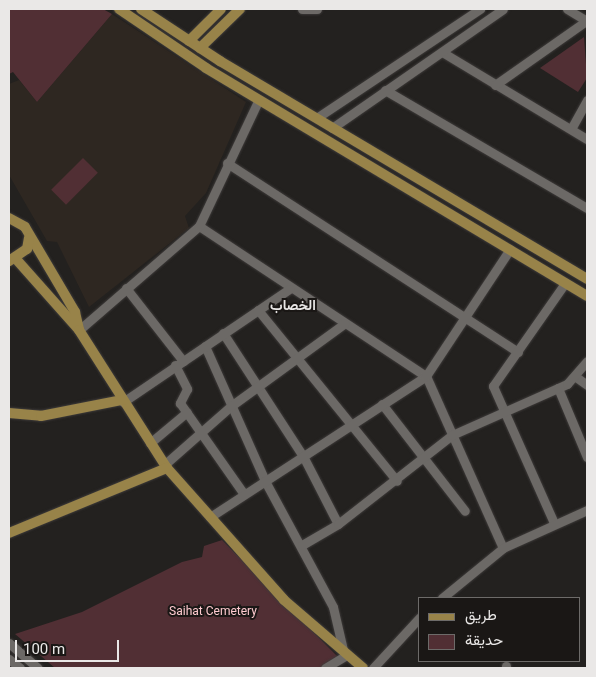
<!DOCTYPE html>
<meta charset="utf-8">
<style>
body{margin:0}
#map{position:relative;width:596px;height:677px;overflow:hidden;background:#23211f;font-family:Roboto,Vazirmatn,sans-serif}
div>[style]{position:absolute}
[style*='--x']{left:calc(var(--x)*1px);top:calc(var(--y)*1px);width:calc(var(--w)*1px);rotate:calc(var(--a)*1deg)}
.built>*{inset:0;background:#2e2721}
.green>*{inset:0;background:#512f34;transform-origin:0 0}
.roads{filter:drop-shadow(0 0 1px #3e3b3a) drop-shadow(0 0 1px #3e3b3a)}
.minor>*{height:9px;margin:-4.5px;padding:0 4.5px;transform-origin:4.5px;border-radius:4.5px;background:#6c6966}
.major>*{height:10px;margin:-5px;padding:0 5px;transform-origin:5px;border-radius:5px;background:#988349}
span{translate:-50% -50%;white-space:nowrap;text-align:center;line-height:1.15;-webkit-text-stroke:4px #1a1715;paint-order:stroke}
.park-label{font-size:12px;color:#fecacf}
.neighbourhood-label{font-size:14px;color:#eae8e7;font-weight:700}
.frame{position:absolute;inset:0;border:10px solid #eae8e7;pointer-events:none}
.legend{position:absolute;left:418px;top:597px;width:162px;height:65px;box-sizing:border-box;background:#1a1715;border:1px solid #6d6b69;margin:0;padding:6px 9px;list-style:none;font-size:15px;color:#eae8e7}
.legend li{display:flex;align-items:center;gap:10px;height:25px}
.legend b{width:25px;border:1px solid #6d6b69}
.scale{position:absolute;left:15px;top:640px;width:104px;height:22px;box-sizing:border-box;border:2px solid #eae8e7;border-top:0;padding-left:6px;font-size:15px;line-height:18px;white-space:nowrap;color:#eae8e7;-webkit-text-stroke:4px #1a1715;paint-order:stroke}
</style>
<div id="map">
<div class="built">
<div style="clip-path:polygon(112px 14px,246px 102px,206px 193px,185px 216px,189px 228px,89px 307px,57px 242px,47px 241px,9px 175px,9px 84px,19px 80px,37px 102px)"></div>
</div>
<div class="green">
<div style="clip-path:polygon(9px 9px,103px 9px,112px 14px,37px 102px,13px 72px,9px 74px)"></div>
<div style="clip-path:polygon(584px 37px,587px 78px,578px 92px,540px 68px)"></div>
<div style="left:83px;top:158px;width:21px;height:45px;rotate:45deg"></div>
<div style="clip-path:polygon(222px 540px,338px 657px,321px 668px,55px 668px,15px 634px,82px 612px,182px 562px,202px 557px,204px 546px)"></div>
</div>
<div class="roads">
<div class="minor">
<div style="--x:302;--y:9;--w:15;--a:0"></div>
<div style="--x:567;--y:9;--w:23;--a:31"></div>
<div style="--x:442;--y:52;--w:169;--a:31"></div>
<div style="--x:495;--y:85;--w:111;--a:-35.1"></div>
<div style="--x:385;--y:90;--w:234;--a:30.3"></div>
<div style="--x:318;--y:117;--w:195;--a:-33.7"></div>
<div style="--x:332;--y:128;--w:208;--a:-34.8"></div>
<div style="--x:571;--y:129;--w:33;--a:-61"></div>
<div style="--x:227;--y:163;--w:347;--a:33"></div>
<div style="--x:199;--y:226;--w:272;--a:33.5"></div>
<div style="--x:426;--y:376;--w:188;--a:65.9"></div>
<div style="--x:126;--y:288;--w:93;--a:52"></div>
<div style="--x:258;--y:310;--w:220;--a:50.9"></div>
<div style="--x:79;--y:330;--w:159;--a:-40.9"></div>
<div style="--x:199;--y:226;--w:140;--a:-64.7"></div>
<div style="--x:223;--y:333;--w:147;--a:57"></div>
<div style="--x:303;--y:456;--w:76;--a:62.8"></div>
<div style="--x:205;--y:346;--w:148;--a:66"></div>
<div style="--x:265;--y:481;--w:143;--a:61.6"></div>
<div style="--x:333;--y:607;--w:44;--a:76.9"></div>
<div style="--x:175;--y:365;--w:27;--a:63"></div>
<div style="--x:187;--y:389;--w:16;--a:117"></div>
<div style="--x:180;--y:403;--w:111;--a:54.9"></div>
<div style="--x:576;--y:377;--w:14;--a:36"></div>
<div style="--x:558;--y:388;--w:75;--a:67.2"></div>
<div style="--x:123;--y:402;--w:201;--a:-34.2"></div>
<div style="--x:382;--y:404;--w:135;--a:52.2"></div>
<div style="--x:150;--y:443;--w:48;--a:-40"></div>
<div style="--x:164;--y:465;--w:89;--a:-41.4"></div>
<div style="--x:231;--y:406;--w:140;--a:-36"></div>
<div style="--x:210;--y:517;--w:258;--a:-33.1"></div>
<div style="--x:426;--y:376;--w:152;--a:-56.5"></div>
<div style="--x:554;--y:523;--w:150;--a:-114"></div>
<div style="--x:493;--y:386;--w:126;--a:-55"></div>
<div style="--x:302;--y:545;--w:42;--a:-30.3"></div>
<div style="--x:338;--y:524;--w:145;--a:-38"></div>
<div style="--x:452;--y:435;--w:126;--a:-23.9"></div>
<div style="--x:567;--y:384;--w:30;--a:-49"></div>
<div style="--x:442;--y:598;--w:79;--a:-39.3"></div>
<div style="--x:503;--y:548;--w:92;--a:-24.3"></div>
<div style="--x:9;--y:643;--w:38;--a:41"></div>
<div style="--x:9;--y:659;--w:14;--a:39"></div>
<div style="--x:506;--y:666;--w:2;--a:90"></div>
<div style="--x:325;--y:668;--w:26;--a:-31"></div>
<div style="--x:373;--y:668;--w:69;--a:-47.3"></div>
</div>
<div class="major">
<div style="--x:119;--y:9;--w:105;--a:34.1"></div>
<div style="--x:206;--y:68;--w:444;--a:30.9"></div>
<div style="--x:141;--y:9;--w:95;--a:33.4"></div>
<div style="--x:220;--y:61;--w:427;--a:30.7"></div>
<div style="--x:189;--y:41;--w:45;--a:-45"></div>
<div style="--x:200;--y:48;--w:56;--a:-44.3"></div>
<div style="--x:9;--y:218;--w:18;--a:29"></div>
<div style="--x:25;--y:227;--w:99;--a:59.5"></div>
<div style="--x:75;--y:312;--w:18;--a:77"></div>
<div style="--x:16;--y:259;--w:95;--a:48.4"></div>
<div style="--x:79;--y:330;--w:164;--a:57.5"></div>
<div style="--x:167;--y:468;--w:176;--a:48.4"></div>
<div style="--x:284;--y:600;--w:104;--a:40.7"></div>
<div style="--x:9;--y:261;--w:22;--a:-34"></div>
<div style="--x:27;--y:249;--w:11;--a:-80"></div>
<div style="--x:9;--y:413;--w:32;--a:5"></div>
<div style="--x:41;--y:416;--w:83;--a:-11.2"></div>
<div style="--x:9;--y:533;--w:171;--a:-22.4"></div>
</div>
</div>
<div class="park-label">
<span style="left:213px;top:612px">Saihat Cemetery</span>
</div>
<div class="neighbourhood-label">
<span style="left:293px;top:305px">الخصاب</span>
</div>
<div class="frame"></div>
<ul class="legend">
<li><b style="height:6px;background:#988349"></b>طريق</li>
<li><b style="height:14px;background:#512f34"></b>حديقة</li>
</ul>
<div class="scale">100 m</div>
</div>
